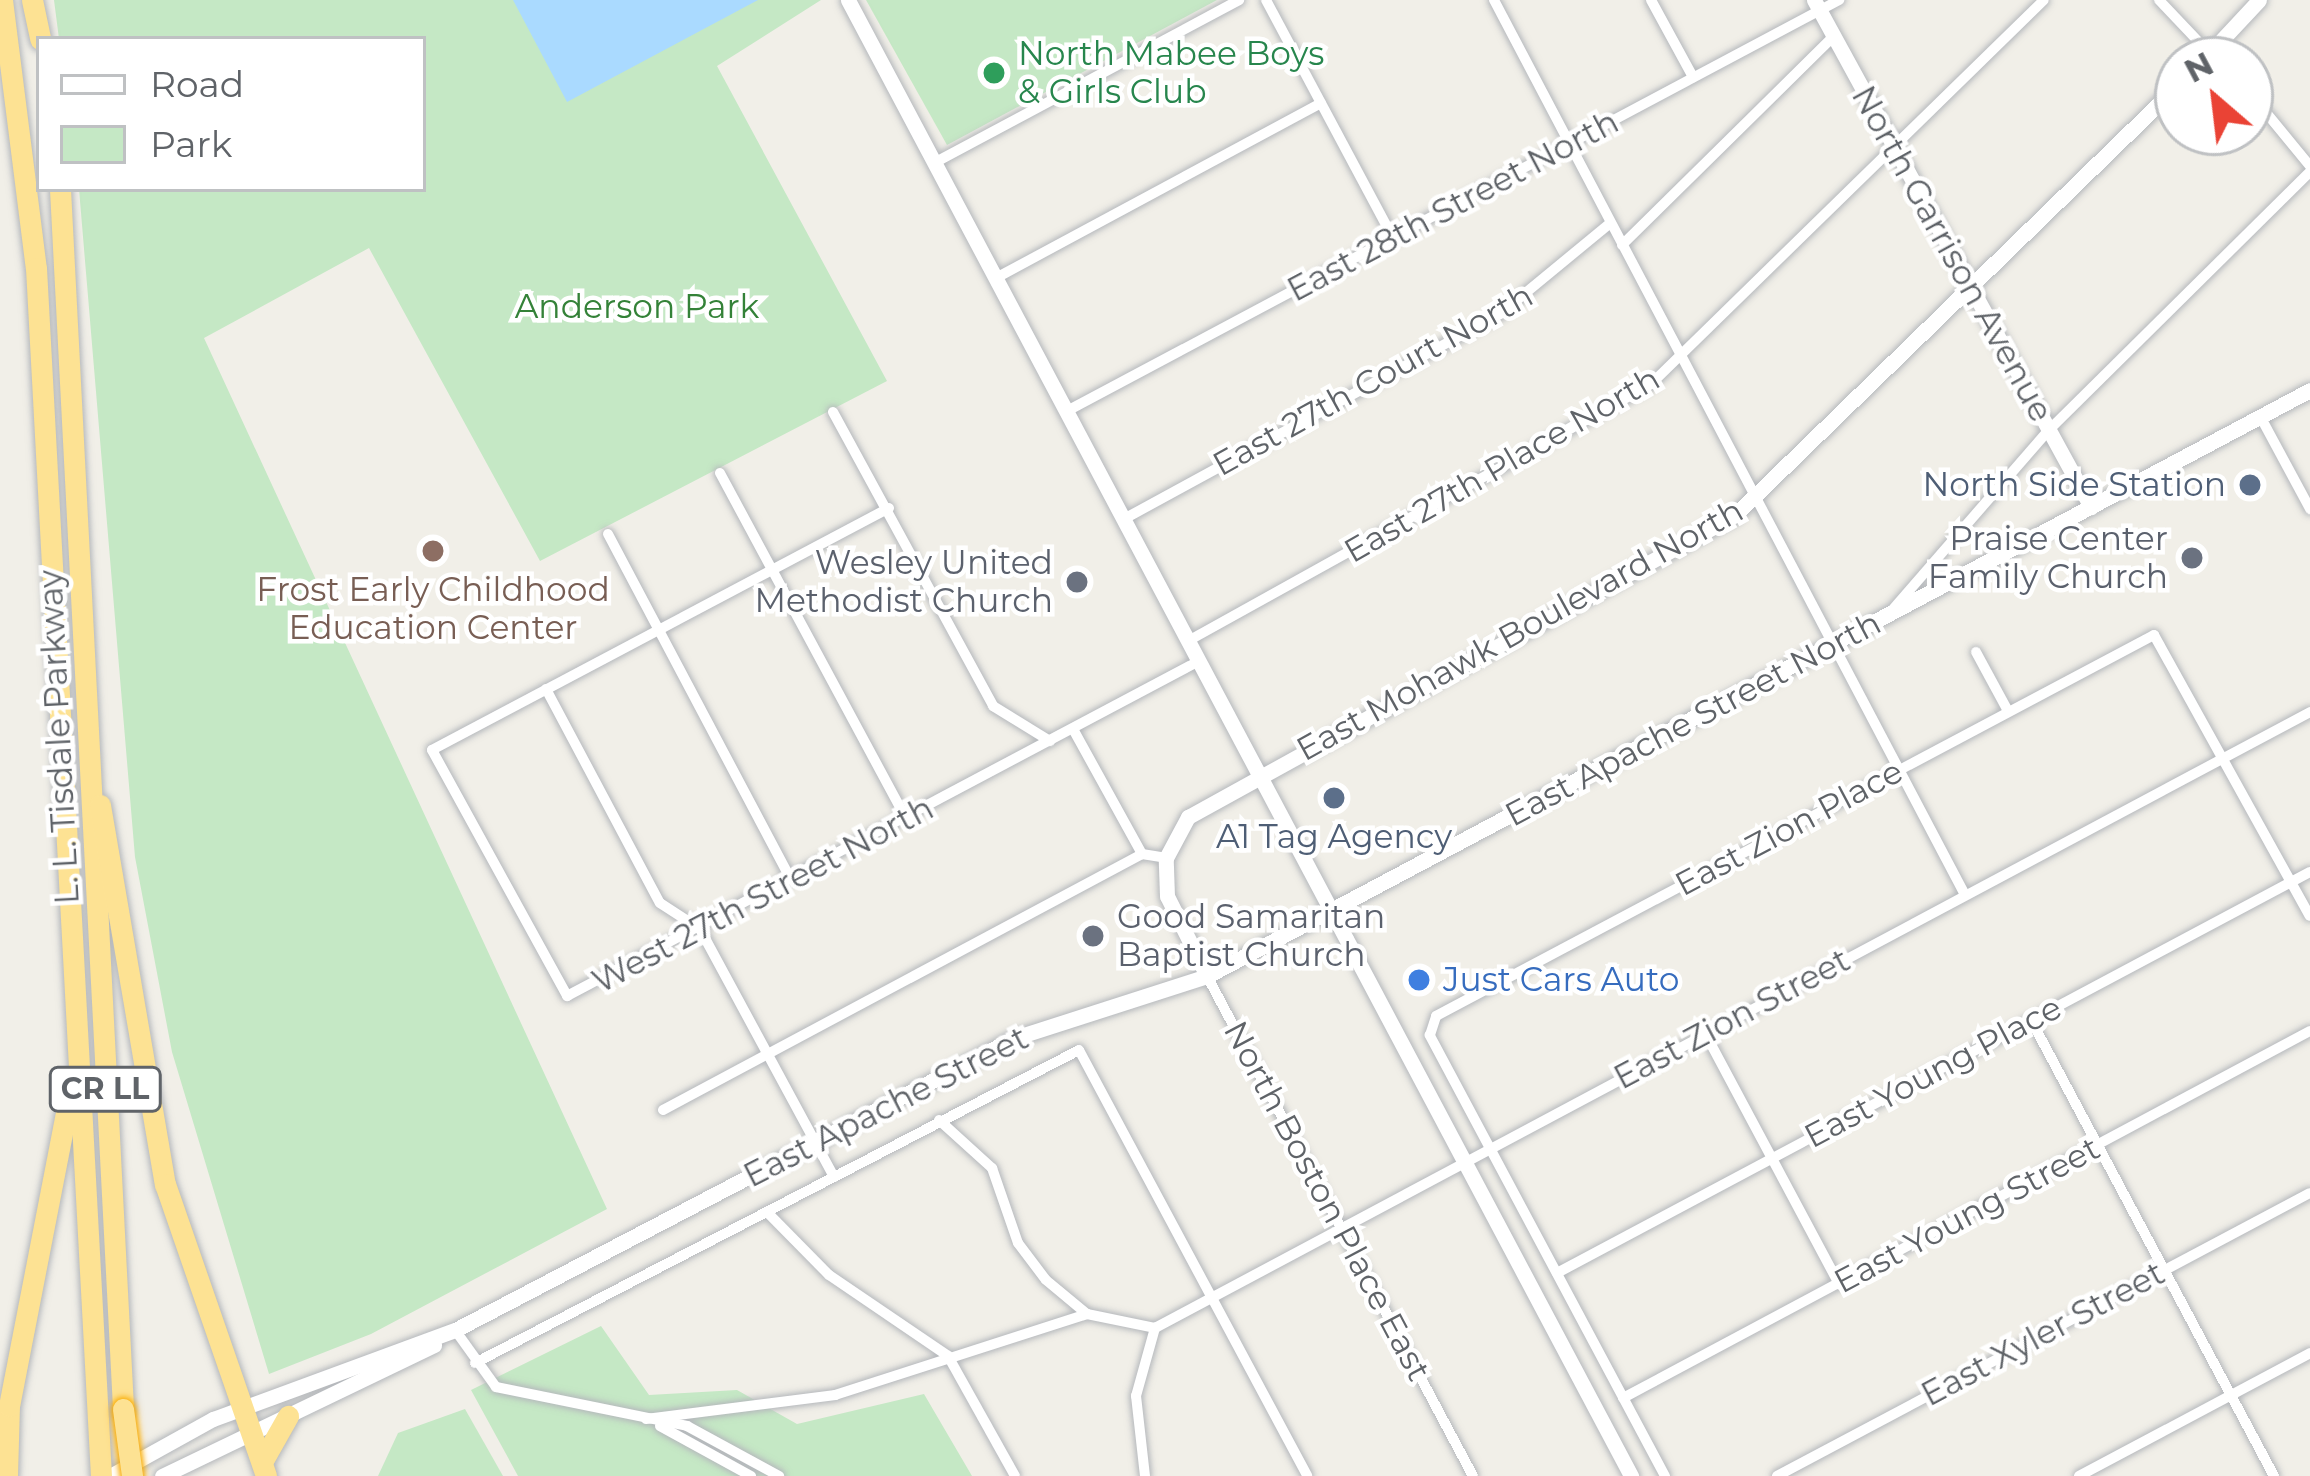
<!DOCTYPE html>
<style>
body{margin:0}
#map{position:relative;width:2310px;height:1476px;overflow:hidden;background:#f1efe8;font-family:Montserrat,sans-serif}
div>[style]{position:absolute}
[style*='--x']{left:calc(var(--x)*1px);top:calc(var(--y)*1px);width:calc(var(--w)*1px);rotate:calc(var(--a)*1deg)}
.green>*{inset:0;background:#c5e8c5}
.water>*{inset:0;background:#aadaff}
.roads{filter:drop-shadow(0 0 3px #b5b8bc) drop-shadow(0 0 3px #b5b8bc)}
.street>*{height:10px;margin:-5px;padding:0 5px;transform-origin:5px;border-radius:5px;background:#fff}
.secondary>*{height:15px;margin:-7.5px;padding:0 7.5px;transform-origin:7.5px;border-radius:7.5px;background:#fff}
.highway>*{height:21px;margin:-10.5px;padding:0 10.5px;transform-origin:10.5px;border-radius:10.5px;background:#fde293}
.bridges{filter:drop-shadow(0 0 3px #f9ab00) drop-shadow(0 0 3px #f9ab00)}
.highway-bridge>*{height:21px;margin:-10.5px;padding:0 10.5px;transform-origin:10.5px;border-radius:10.5px;background:#fde293}
.dots>*{width:33px;height:33px;translate:-50% -50%;box-sizing:border-box;border:6px solid #fff;border-radius:50%}
span{translate:-50% -50%;white-space:nowrap;text-align:center;line-height:1.15;-webkit-text-stroke:9px #fff;paint-order:stroke}
.shield-label span{padding:3px 9px;background:#fff;border:3px solid;border-radius:9px;-webkit-text-stroke-width:0}
.shield-label{font-size:30px;color:#5f6368;font-weight:700}
.leisure-label{font-size:33px;color:#27864d}
.left{translate:0 -50%;text-align:left}
.street-label{font-size:33px;color:#5f6368}
.park-label{font-size:33px;color:#348238}
.service-label{font-size:33px;color:#4e5e75}
.right{translate:-100% -50%;text-align:right}
.worship-label{font-size:33px;color:#5b616d}
.education-label{font-size:33px;color:#785e54}
.shop-label{font-size:33px;color:#366cbe}
.legend{position:absolute;left:36px;top:36px;width:390px;height:156px;box-sizing:border-box;background:#fff;border:3px solid #bfc1c3;margin:0;padding:15px 21px;list-style:none;font-size:36px;color:#5f6368}
.legend li{display:flex;align-items:center;gap:24px;height:60px}
.legend b{width:60px;border:3px solid #bfc1c3}
.north{position:absolute;left:2154px;top:36px;width:120px;height:120px;box-sizing:border-box;background:#fff;border:3px solid #bfc1c3;border-radius:50%;rotate:332deg;font-size:33px;font-weight:700;line-height:48px;text-align:center;color:#5f6368}
.north::after{content:'';display:block;margin:auto;width:42px;height:54px;background:#ea4335;clip-path:polygon(50% 0,100% 100%,50% 72%,0 100%)}
</style>
<div id="map">
<div class="green">
<div style="clip-path:polygon(54px 0,821px 0,717px 66px,887px 381px,540px 561px,369px 248px,204px 338px,607px 1209px,371px 1334px,269px 1374px,172px 1052px,135px 857px,79px 189px,423px 189px,423px 39px,59px 39px)"></div>
<div style="clip-path:polygon(866px 0,1217px 0,947px 145px)"></div>
<div style="clip-path:polygon(601px 1326px,649px 1395px,737px 1390px,797px 1424px,924px 1394px,972px 1476px,518px 1476px,471px 1390px)"></div>
<div style="clip-path:polygon(465px 1409px,503px 1476px,378px 1476px,398px 1433px)"></div>
</div>
<div class="water">
<div style="clip-path:polygon(513px 0,758px 0,567px 102px)"></div>
</div>
<div class="roads">
<div class="street">
<div style="--x:1266;--y:0;--w:270;--a:61.9"></div>
<div style="--x:1494;--y:0;--w:1011;--a:62.24"></div>
<div style="--x:1651;--y:0;--w:88;--a:61.4"></div>
<div style="--x:2159;--y:0;--w:83;--a:46.5"></div>
<div style="--x:2250;--y:93;--w:94;--a:50.6"></div>
<div style="--x:934;--y:163;--w:346;--a:-28.1"></div>
<div style="--x:1622;--y:245;--w:296;--a:-44.6"></div>
<div style="--x:996;--y:278;--w:369;--a:-28.3"></div>
<div style="--x:1067;--y:411;--w:875;--a:-28.03"></div>
<div style="--x:833;--y:412;--w:335;--a:61.4"></div>
<div style="--x:993;--y:706;--w:67;--a:31.6"></div>
<div style="--x:2260;--y:416;--w:106;--a:61.7"></div>
<div style="--x:720;--y:473;--w:392;--a:61.7"></div>
<div style="--x:889;--y:508;--w:517;--a:152.1"></div>
<div style="--x:432;--y:750;--w:281;--a:61.2"></div>
<div style="--x:567;--y:996;--w:715;--a:-27.93"></div>
<div style="--x:1124;--y:519;--w:428;--a:-28.6"></div>
<div style="--x:1500;--y:314;--w:141;--a:-39.5"></div>
<div style="--x:608;--y:534;--w:391;--a:62.1"></div>
<div style="--x:1894;--y:608;--w:236;--a:-49"></div>
<div style="--x:2049;--y:430;--w:367;--a:-44.7"></div>
<div style="--x:1188;--y:641;--w:530;--a:-29.03"></div>
<div style="--x:1651;--y:384;--w:549;--a:-44.34"></div>
<div style="--x:1976;--y:652;--w:67;--a:61.5"></div>
<div style="--x:546;--y:689;--w:242;--a:62"></div>
<div style="--x:660;--y:903;--w:48;--a:33"></div>
<div style="--x:700;--y:929;--w:282;--a:61.6"></div>
<div style="--x:1073;--y:729;--w:143;--a:61.1"></div>
<div style="--x:1207;--y:976;--w:566;--a:61.99"></div>
<div style="--x:2031;--y:1020;--w:517;--a:61.95"></div>
<div style="--x:1705;--y:1033;--w:285;--a:61.9"></div>
<div style="--x:663;--y:1110;--w:543;--a:-28.12"></div>
<div style="--x:1142;--y:854;--w:24;--a:9"></div>
<div style="--x:939;--y:1120;--w:72;--a:42.2"></div>
<div style="--x:992;--y:1168;--w:79;--a:70.9"></div>
<div style="--x:1018;--y:1243;--w:46;--a:52.9"></div>
<div style="--x:1046;--y:1280;--w:53;--a:39.7"></div>
<div style="--x:1087;--y:1314;--w:69;--a:11.6"></div>
<div style="--x:767;--y:1212;--w:88;--a:45.5"></div>
<div style="--x:829;--y:1275;--w:144;--a:34.2"></div>
<div style="--x:948;--y:1356;--w:137;--a:60.8"></div>
<div style="--x:1557;--y:1273;--w:853;--a:-28.04"></div>
<div style="--x:1155;--y:1328;--w:1309;--a:-28.07"></div>
<div style="--x:455;--y:1330;--w:70;--a:54.3"></div>
<div style="--x:496;--y:1387;--w:195;--a:11.5"></div>
<div style="--x:687;--y:1426;--w:105;--a:28.5"></div>
<div style="--x:475;--y:1363;--w:680;--a:-27.39"></div>
<div style="--x:1079;--y:1050;--w:483;--a:61.8"></div>
<div style="--x:1623;--y:1398;--w:779;--a:-28.11"></div>
<div style="--x:646;--y:1419;--w:191;--a:-7.2"></div>
<div style="--x:835;--y:1395;--w:265;--a:-17.8"></div>
<div style="--x:660;--y:1426;--w:104;--a:28.8"></div>
<div style="--x:1145;--y:1476;--w:81;--a:-96.4"></div>
<div style="--x:1136;--y:1396;--w:71;--a:-74.4"></div>
<div style="--x:1665;--y:1476;--w:500;--a:-118.1"></div>
<div style="--x:1430;--y:1035;--w:20;--a:-72"></div>
<div style="--x:1436;--y:1016;--w:813;--a:-27.95"></div>
<div style="--x:2154;--y:635;--w:321;--a:61"></div>
<div style="--x:1777;--y:1476;--w:603;--a:-27.97"></div>
<div style="--x:2079;--y:1476;--w:262;--a:-28"></div>
</div>
<div class="secondary">
<div style="--x:848;--y:0;--w:1671;--a:62.05"></div>
<div style="--x:1814;--y:0;--w:578;--a:61.35"></div>
<div style="--x:2203;--y:60;--w:82;--a:-47"></div>
<div style="--x:1207;--y:976;--w:89;--a:-116.6"></div>
<div style="--x:1167;--y:896;--w:38;--a:-92"></div>
<div style="--x:1166;--y:858;--w:47;--a:-61.8"></div>
<div style="--x:1188;--y:817;--w:625;--a:-28.9"></div>
<div style="--x:1735;--y:515;--w:617;--a:-44.15"></div>
<div style="--x:110;--y:1476;--w:118;--a:-29"></div>
<div style="--x:213;--y:1419;--w:258;--a:-20.2"></div>
<div style="--x:455;--y:1330;--w:631;--a:-27.58"></div>
<div style="--x:1014;--y:1038;--w:203;--a:-17.8"></div>
<div style="--x:1207;--y:976;--w:1249;--a:-27.98"></div>
<div style="--x:162;--y:1476;--w:302;--a:-25.7"></div>
</div>
<div class="highway">
<div style="--x:2;--y:0;--w:270;--a:82.8"></div>
<div style="--x:36;--y:268;--w:1210;--a:86.92"></div>
<div style="--x:32;--y:0;--w:40;--a:78"></div>
<div style="--x:60;--y:189;--w:1222;--a:87.04"></div>
<div style="--x:100;--y:805;--w:385;--a:80.3"></div>
<div style="--x:165;--y:1184;--w:309;--a:70.9"></div>
<div style="--x:262;--y:1462;--w:53;--a:-60.5"></div>
<div style="--x:7;--y:1476;--w:70;--a:-88.4"></div>
<div style="--x:9;--y:1406;--w:304;--a:-79"></div>
</div>
</div>
<div class="bridges">
<div class="highway-bridge">
<div style="--x:123;--y:1409;--w:68;--a:82.3"></div>
</div>
</div>
<div class="dots">
<div style="left:994px;top:73px;background:#2e9e5b"></div>
<div style="left:2250px;top:485px;background:#5c6f8a"></div>
<div style="left:433px;top:551px;background:#8d6e63"></div>
<div style="left:2192px;top:558px;background:#6b7280"></div>
<div style="left:1077px;top:582px;background:#6b7280"></div>
<div style="left:1334px;top:798px;background:#5c6f8a"></div>
<div style="left:1093px;top:936px;background:#6b7280"></div>
<div style="left:1419px;top:980px;background:#3f7fe0"></div>
</div>
<div class="shield-label">
<span style="left:105px;top:1089px">CR LL</span>
</div>
<div class="leisure-label">
<span class="left" style="left:1018px;top:73px">North Mabee Boys<br>&amp; Girls Club</span>
</div>
<div class="street-label">
<span style="left:1453px;top:206px;rotate:-28deg">East 28th Street North</span>
<span style="left:1952px;top:254px;rotate:61deg">North Garrison Avenue</span>
<span style="left:1373px;top:380px;rotate:-29deg">East 27th Court North</span>
<span style="left:1502px;top:465px;rotate:-30deg">East 27th Place North</span>
<span style="left:1520px;top:630px;rotate:-29deg">East Mohawk Boulevard North</span>
<span style="left:1693px;top:719px;rotate:-28deg">East Apache Street North</span>
<span style="left:59px;top:737px;rotate:-93deg">L. L. Tisdale Parkway</span>
<span style="left:1789px;top:828px;rotate:-28deg">East Zion Place</span>
<span style="left:763px;top:895px;rotate:-28deg">West 27th Street North</span>
<span style="left:1732px;top:1019px;rotate:-28deg">East Zion Street</span>
<span style="left:1933px;top:1072px;rotate:-28deg">East Young Place</span>
<span style="left:886px;top:1107px;rotate:-27deg">East Apache Street</span>
<span style="left:1327px;top:1201px;rotate:62deg">North Boston Place East</span>
<span style="left:1967px;top:1215px;rotate:-28deg">East Young Street</span>
<span style="left:2043px;top:1334px;rotate:-28deg">East Xyler Street</span>
</div>
<div class="park-label">
<span style="left:637px;top:307px">Anderson Park</span>
</div>
<div class="service-label">
<span class="right" style="left:2226px;top:485px">North Side Station</span>
<span style="left:1334px;top:837px">A1 Tag Agency</span>
</div>
<div class="worship-label">
<span class="right" style="left:2168px;top:558px">Praise Center<br>Family Church</span>
<span class="right" style="left:1053px;top:582px">Wesley United<br>Methodist Church</span>
<span class="left" style="left:1117px;top:936px">Good Samaritan<br>Baptist Church</span>
</div>
<div class="education-label">
<span style="left:433px;top:609px">Frost Early Childhood<br>Education Center</span>
</div>
<div class="shop-label">
<span class="left" style="left:1443px;top:980px">Just Cars Auto</span>
</div>
<ul class="legend">
<li><b style="height:15px;background:#fff"></b>Road</li>
<li><b style="height:33px;background:#c5e8c5"></b>Park</li>
</ul>
<div class="north">N</div>
</div>
